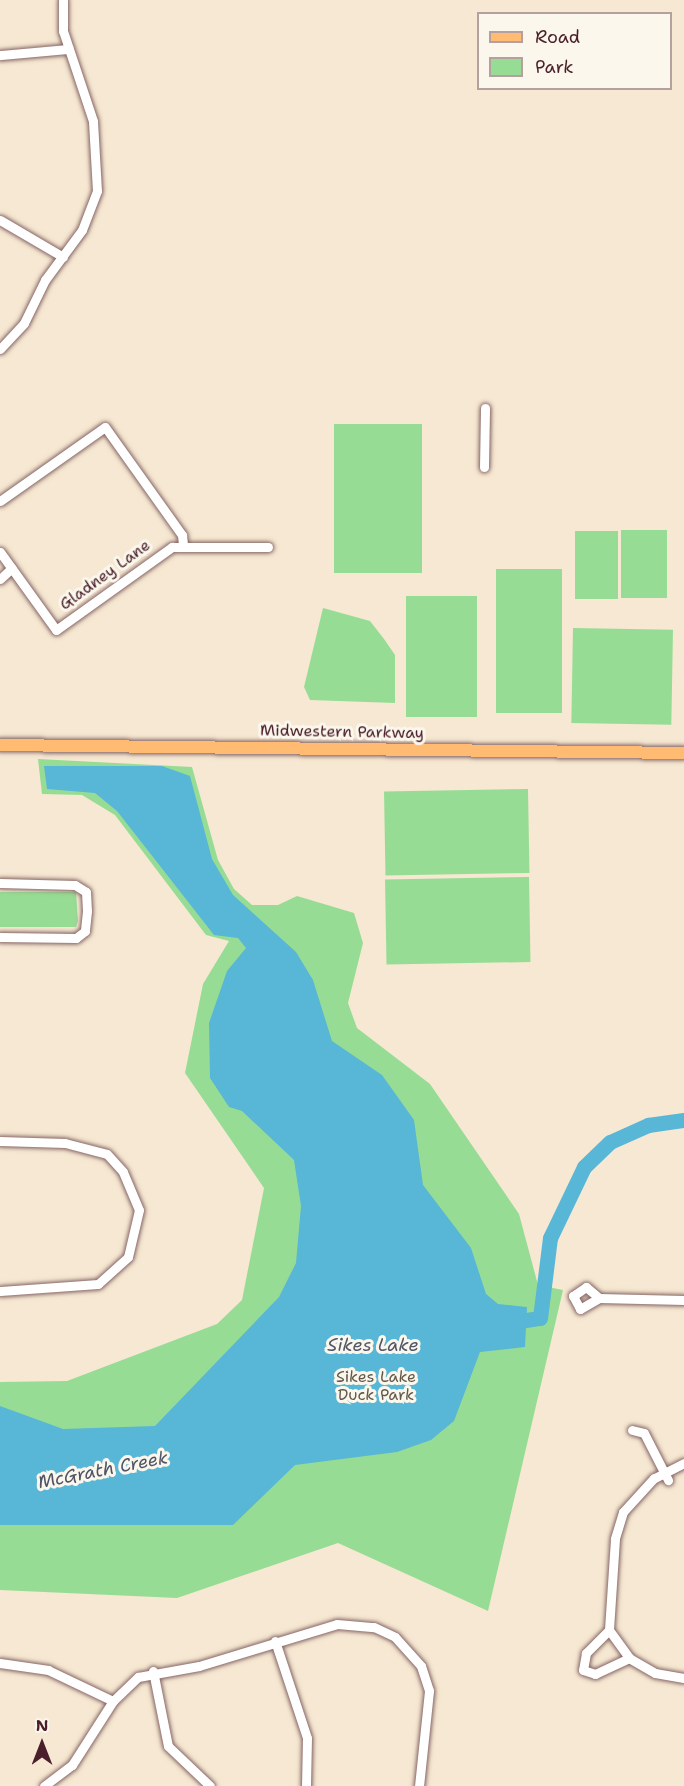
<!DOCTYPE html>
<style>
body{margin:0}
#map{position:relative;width:684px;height:1786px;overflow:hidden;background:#f6e8d2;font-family:"Shantell Sans",sans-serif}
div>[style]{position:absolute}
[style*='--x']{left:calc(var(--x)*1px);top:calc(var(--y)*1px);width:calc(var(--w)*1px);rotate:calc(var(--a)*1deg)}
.green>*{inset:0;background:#97dc94;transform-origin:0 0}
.water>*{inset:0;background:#58b6d6}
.river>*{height:15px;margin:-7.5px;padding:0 7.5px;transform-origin:7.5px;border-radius:7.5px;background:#58b6d6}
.roads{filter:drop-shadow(0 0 2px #866565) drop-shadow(0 0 2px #866565)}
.minor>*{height:9px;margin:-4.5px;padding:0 4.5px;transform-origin:4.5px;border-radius:4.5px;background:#fff}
.major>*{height:12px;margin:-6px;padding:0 6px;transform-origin:6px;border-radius:6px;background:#ffbb71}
span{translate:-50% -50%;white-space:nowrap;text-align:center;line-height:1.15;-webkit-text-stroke:6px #fbf7ec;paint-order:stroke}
.street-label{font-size:16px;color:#4a1f2b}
.park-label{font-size:16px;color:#61584a}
.water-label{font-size:18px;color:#4f5467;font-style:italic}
.legend{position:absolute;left:477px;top:12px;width:195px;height:78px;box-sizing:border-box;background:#fbf7ec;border:2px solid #b4a19f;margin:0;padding:8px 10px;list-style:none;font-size:18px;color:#4a1f2b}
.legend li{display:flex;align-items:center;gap:12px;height:30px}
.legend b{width:30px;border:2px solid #b4a19f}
.north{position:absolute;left:12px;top:1714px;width:60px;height:60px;-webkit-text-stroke:4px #fbf7ec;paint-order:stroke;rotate:0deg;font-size:16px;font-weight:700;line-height:24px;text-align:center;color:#4a1f2b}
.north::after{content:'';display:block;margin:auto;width:21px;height:27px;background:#4a1f2b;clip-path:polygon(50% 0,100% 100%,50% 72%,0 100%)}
</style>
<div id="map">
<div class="green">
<div style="left:334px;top:424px;width:88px;height:149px"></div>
<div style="left:621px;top:530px;width:46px;height:68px"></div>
<div style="left:575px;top:531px;width:43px;height:68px"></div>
<div style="left:496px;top:569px;width:66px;height:144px"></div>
<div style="left:406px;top:596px;width:71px;height:121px"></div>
<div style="clip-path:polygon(323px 608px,370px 621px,384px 639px,395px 655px,395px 703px,310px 700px,304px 687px)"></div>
<div style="left:573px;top:628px;width:100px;height:95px;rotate:1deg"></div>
<div style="clip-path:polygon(38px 759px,192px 767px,218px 860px,234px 889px,252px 905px,278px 905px,297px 896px,354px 913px,363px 943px,348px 1003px,357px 1028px,430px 1084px,519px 1214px,538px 1285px,563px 1290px,488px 1611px,338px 1543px,177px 1598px,0 1590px,0 1382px,67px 1381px,217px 1324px,242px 1300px,264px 1188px,185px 1073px,203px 984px,229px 941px,206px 935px,115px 815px,82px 795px,42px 794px)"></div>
<div style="left:528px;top:789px;width:84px;height:144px;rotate:89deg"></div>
<div style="left:529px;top:877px;width:85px;height:144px;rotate:89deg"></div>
<div style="clip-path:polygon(0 892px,76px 892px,78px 921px,76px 927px,0 927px)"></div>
</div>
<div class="water">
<div style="clip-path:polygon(44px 766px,162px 766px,190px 776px,212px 859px,233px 895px,296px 952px,313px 980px,332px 1041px,382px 1075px,414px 1120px,423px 1185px,471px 1248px,486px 1294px,498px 1304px,527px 1307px,525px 1347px,480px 1352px,454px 1421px,431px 1440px,397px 1452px,295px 1465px,233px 1525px,0 1525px,0 1406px,63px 1429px,155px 1426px,279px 1297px,296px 1263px,301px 1206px,294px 1160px,242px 1111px,229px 1107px,210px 1078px,209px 1023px,227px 971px,246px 948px,238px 938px,214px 935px,117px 811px,95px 793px,47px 789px)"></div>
</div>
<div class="river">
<div style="--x:507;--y:1323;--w:33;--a:-9"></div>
<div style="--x:540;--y:1318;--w:81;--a:-82.9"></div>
<div style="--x:550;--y:1238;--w:79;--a:-64.4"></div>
<div style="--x:584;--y:1167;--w:36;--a:-44"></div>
<div style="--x:610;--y:1142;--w:42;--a:-24.1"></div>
<div style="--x:648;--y:1125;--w:36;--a:-8"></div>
</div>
<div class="roads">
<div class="minor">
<div style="--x:0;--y:55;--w:69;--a:-5"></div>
<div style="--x:0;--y:220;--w:73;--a:30.4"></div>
<div style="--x:0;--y:349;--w:35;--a:-47"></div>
<div style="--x:24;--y:323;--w:48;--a:-64"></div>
<div style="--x:45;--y:280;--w:62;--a:-53.5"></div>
<div style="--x:82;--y:230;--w:42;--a:-69"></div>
<div style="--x:97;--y:191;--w:70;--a:-93.3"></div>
<div style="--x:93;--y:121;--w:95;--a:-108.4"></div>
<div style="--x:63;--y:31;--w:31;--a:-90"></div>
<div style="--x:484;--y:467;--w:59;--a:-89"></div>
<div style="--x:0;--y:501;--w:128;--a:-35.2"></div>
<div style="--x:105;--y:427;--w:133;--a:54.5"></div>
<div style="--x:182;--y:535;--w:10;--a:84"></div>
<div style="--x:0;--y:552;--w:96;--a:54.3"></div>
<div style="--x:56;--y:630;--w:143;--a:-35.6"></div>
<div style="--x:172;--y:547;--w:96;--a:0"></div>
<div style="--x:0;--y:579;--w:16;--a:-43"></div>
<div style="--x:0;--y:883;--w:75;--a:1.5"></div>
<div style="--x:75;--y:885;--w:13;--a:32"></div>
<div style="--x:86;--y:892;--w:19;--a:87"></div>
<div style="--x:87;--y:911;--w:20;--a:96"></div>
<div style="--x:85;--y:931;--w:11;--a:142"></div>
<div style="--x:76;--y:938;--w:76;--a:-179.2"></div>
<div style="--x:0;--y:1141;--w:65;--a:1.8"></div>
<div style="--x:65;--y:1143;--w:43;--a:14.7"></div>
<div style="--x:107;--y:1154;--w:24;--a:48"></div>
<div style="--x:123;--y:1172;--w:41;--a:67.2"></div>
<div style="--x:139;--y:1210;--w:48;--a:103.2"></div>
<div style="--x:128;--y:1257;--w:40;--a:138"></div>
<div style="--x:98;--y:1284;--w:98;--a:175.9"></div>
<div style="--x:599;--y:1298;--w:22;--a:150"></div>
<div style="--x:580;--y:1309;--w:15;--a:-118"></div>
<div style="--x:573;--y:1296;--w:16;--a:-35"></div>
<div style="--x:586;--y:1287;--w:17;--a:40"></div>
<div style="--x:599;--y:1298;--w:85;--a:1.3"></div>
<div style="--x:632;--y:1430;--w:12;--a:14"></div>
<div style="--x:644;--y:1433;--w:53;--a:62.9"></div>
<div style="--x:684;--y:1463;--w:34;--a:153"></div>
<div style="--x:654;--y:1478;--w:46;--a:132.4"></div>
<div style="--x:623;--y:1512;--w:28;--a:107"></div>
<div style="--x:615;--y:1539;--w:91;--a:93.8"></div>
<div style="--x:609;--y:1630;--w:34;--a:54"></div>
<div style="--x:629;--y:1658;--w:30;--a:30"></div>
<div style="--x:655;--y:1673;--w:29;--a:10"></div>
<div style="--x:609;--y:1630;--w:33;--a:135"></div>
<div style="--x:586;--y:1653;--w:17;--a:100"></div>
<div style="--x:583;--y:1670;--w:13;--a:18"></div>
<div style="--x:595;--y:1674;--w:38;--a:-25"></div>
<div style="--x:275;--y:1641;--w:102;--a:71.7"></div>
<div style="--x:307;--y:1738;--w:48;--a:91.2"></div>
<div style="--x:0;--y:1663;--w:49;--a:8.3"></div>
<div style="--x:48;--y:1670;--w:72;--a:25.5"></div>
<div style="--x:153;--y:1671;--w:76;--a:78.7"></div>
<div style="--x:168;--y:1746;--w:58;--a:43.6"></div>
<div style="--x:44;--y:1786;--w:35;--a:-37"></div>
<div style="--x:72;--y:1765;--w:76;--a:-57.4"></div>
<div style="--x:113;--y:1701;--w:35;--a:-44"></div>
<div style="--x:138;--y:1677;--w:62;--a:-10.2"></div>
<div style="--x:199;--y:1666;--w:144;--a:-16.9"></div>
<div style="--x:337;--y:1624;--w:37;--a:5"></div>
<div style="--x:374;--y:1627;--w:23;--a:25"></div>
<div style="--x:395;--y:1637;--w:39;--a:48"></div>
<div style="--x:421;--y:1666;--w:26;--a:72"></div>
<div style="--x:429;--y:1691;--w:96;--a:96"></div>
</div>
<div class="major">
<div style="--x:0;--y:745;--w:684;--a:0.67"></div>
</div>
</div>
<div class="street-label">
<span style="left:105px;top:575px;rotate:-36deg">Gladney Lane</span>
<span style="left:342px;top:732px;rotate:1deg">Midwestern Parkway</span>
</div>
<div class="park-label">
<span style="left:376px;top:1386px">Sikes Lake<br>Duck Park</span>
</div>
<div class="water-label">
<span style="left:373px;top:1345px">Sikes Lake</span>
<span style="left:103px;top:1470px;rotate:-11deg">McGrath Creek</span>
</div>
<ul class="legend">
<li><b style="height:8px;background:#ffbb71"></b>Road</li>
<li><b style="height:16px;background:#97dc94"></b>Park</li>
</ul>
<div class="north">N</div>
</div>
